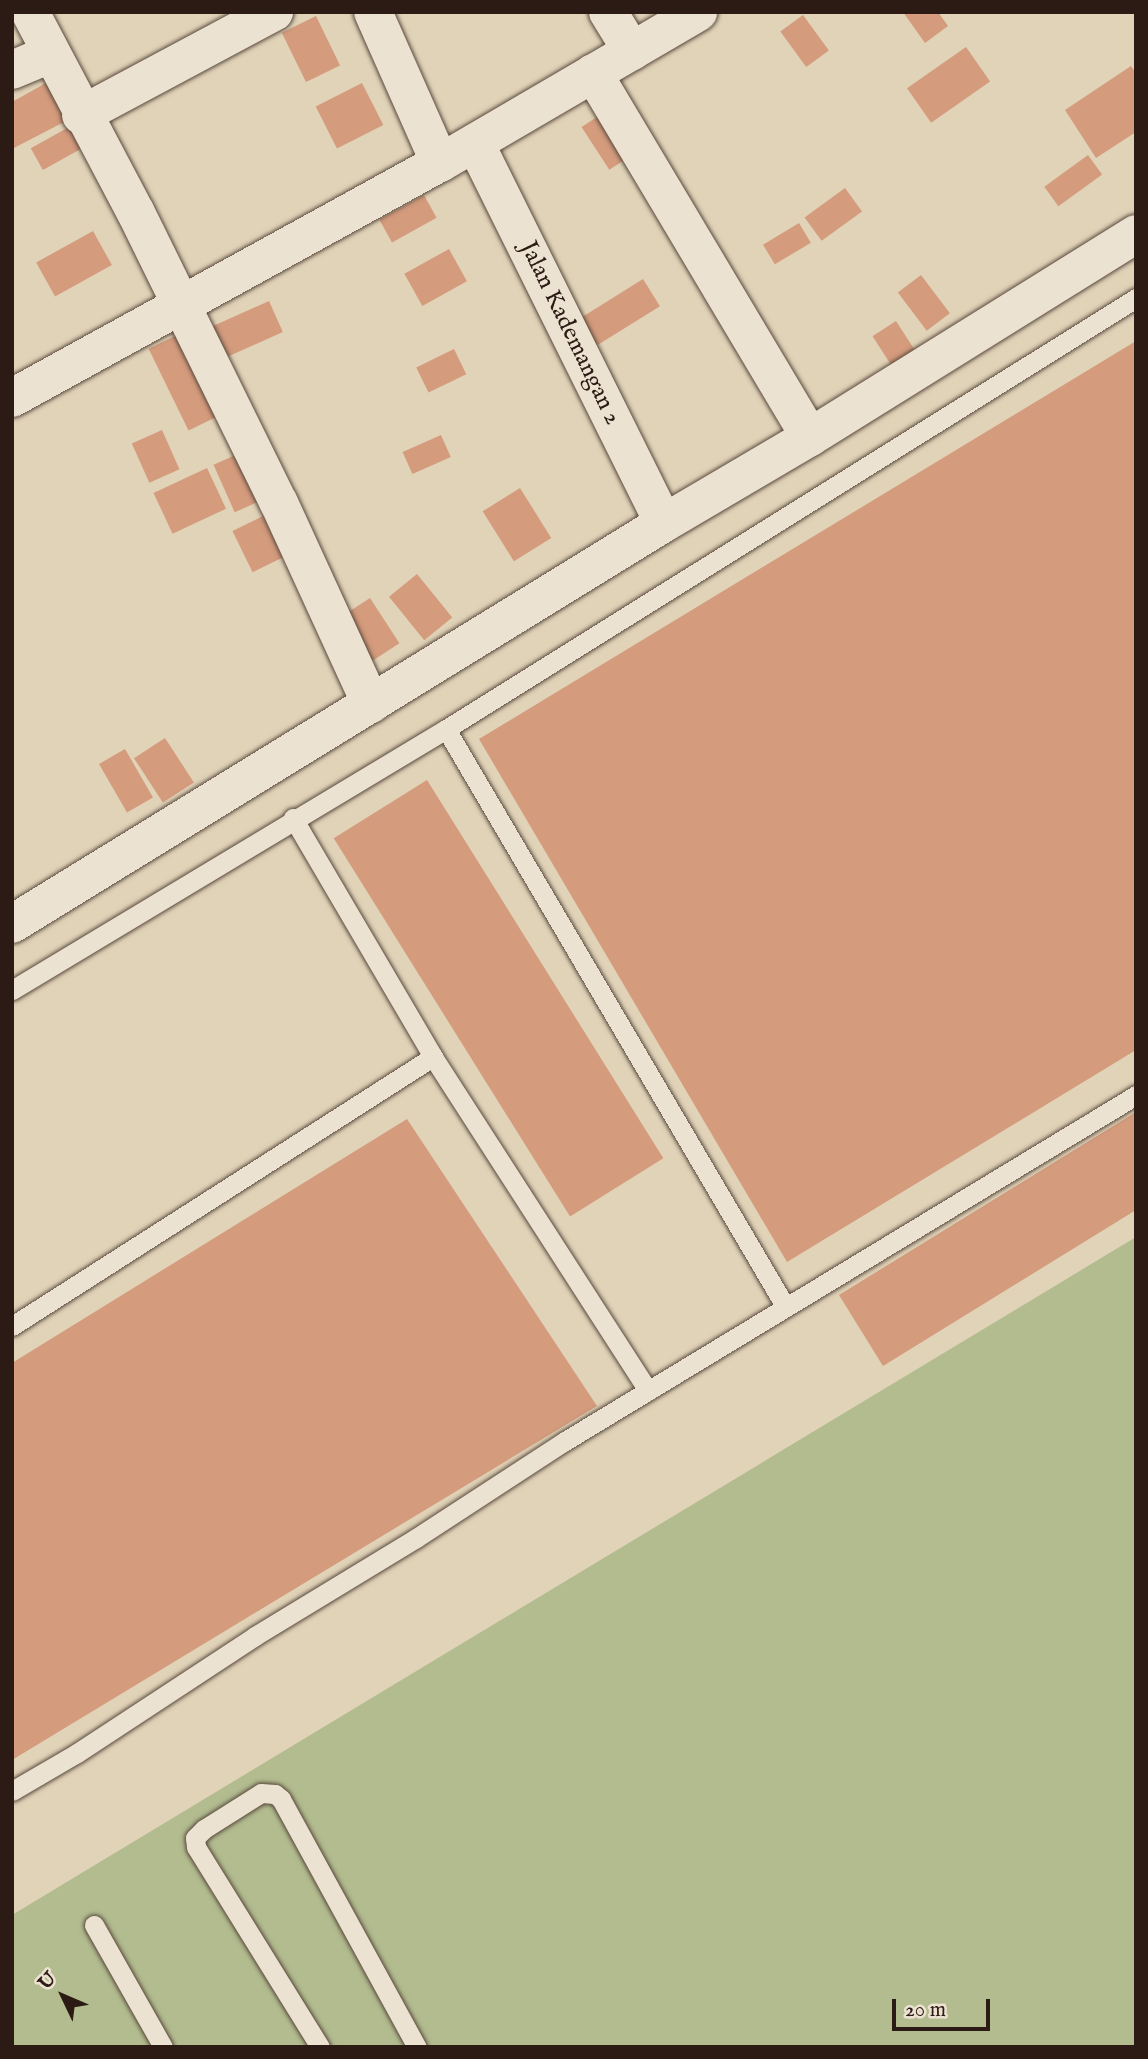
<!DOCTYPE html>
<style>
body{margin:0}
#map{position:relative;width:1148px;height:2059px;overflow:hidden;background:#e1d3b8;font-family:"IM FELL English",serif}
div>[style]{position:absolute}
[style*='--x']{left:calc(var(--x)*1px);top:calc(var(--y)*1px);width:calc(var(--w)*1px);rotate:calc(var(--a)*1deg)}
.green>*{inset:0;background:#b2bc8f}
.building>*{inset:0;background:#d49b7d;transform-origin:0 0}
.roads{filter:drop-shadow(0 0 2px #59493d) drop-shadow(0 0 2px #59493d)}
.lane>*{height:19px;margin:-9.5px;padding:0 9.5px;transform-origin:9.5px;border-radius:9.5px;background:#ece2d1}
.street>*{height:38px;margin:-19px;padding:0 19px;transform-origin:19px;border-radius:19px;background:#ece2d1}
span{translate:-50% -50%;white-space:nowrap;text-align:center;line-height:1.15;-webkit-text-stroke:5px #ece2d1;paint-order:stroke}
.street-label{font-size:24px;color:#2c1b14}
.frame{position:absolute;inset:0;border:14px solid #2c1b14;pointer-events:none}
.north{position:absolute;left:28px;top:1961px;width:70px;height:70px;-webkit-text-stroke:5px #ece2d1;paint-order:stroke;rotate:314deg;font-size:19px;font-weight:700;line-height:28px;text-align:center;color:#2c1b14}
.north::after{content:'';display:block;margin:auto;width:24px;height:32px;background:#2c1b14;clip-path:polygon(50% 0,100% 100%,50% 72%,0 100%)}
.scale{position:absolute;left:892px;top:1999px;width:98px;height:32px;box-sizing:border-box;border:4px solid #2c1b14;border-top:0;padding-left:9px;font-size:21px;line-height:24px;white-space:nowrap;color:#2c1b14;-webkit-text-stroke:5px #ece2d1;paint-order:stroke}
</style>
<div id="map">
<div class="green">
<div style="clip-path:polygon(1136px 1237px,1136px 2047px,12px 2047px,12px 1915px)"></div>
</div>
<div class="building">
<div style="clip-path:polygon(903px 12px,938px 12px,948px 26px,925px 43px)"></div>
<div style="left:803px;top:15px;width:44px;height:28px;rotate:54deg"></div>
<div style="left:316px;top:16px;width:55px;height:38px;rotate:64deg"></div>
<div style="left:966px;top:47px;width:42px;height:72px;rotate:55deg"></div>
<div style="clip-path:polygon(1131px 66px,1136px 73px,1136px 132px,1096px 158px,1065px 110px)"></div>
<div style="clip-path:polygon(46px 83px,66px 121px,12px 149px,12px 102px)"></div>
<div style="left:362px;top:83px;width:47px;height:52px;rotate:63deg"></div>
<div style="left:600px;top:115px;width:51px;height:22px;rotate:57deg"></div>
<div style="left:78px;top:122px;width:25px;height:54px;rotate:61deg"></div>
<div style="left:1088px;top:155px;width:24px;height:54px;rotate:54deg"></div>
<div style="left:845px;top:188px;width:29px;height:50px;rotate:54deg"></div>
<div style="left:424px;top:195px;width:26px;height:51px;rotate:61deg"></div>
<div style="left:799px;top:223px;width:23px;height:42px;rotate:59deg"></div>
<div style="left:93px;top:231px;width:39px;height:65px;rotate:61deg"></div>
<div style="left:449px;top:249px;width:37px;height:51px;rotate:61deg"></div>
<div style="left:921px;top:275px;width:48px;height:29px;rotate:53deg"></div>
<div style="left:643px;top:279px;width:32px;height:74px;rotate:58deg"></div>
<div style="left:269px;top:301px;width:34px;height:68px;rotate:66deg"></div>
<div style="left:896px;top:321px;width:44px;height:28px;rotate:57deg"></div>
<div style="left:181px;top:333px;width:91px;height:36px;rotate:64deg"></div>
<div style="clip-path:polygon(1136px 341px,1136px 1050px,787px 1262px,479px 739px)"></div>
<div style="left:454px;top:349px;width:28px;height:42px;rotate:64deg"></div>
<div style="left:162px;top:430px;width:43px;height:33px;rotate:66deg"></div>
<div style="left:441px;top:435px;width:24px;height:42px;rotate:66deg"></div>
<div style="left:240px;top:453px;width:52px;height:29px;rotate:66deg"></div>
<div style="left:207px;top:468px;width:45px;height:59px;rotate:65deg"></div>
<div style="left:520px;top:488px;width:59px;height:44px;rotate:58deg"></div>
<div style="left:263px;top:516px;width:46px;height:34px;rotate:64deg"></div>
<div style="left:417px;top:574px;width:56px;height:36px;rotate:51deg"></div>
<div style="left:370px;top:598px;width:54px;height:32px;rotate:57deg"></div>
<div style="left:165px;top:738px;width:53px;height:37px;rotate:57deg"></div>
<div style="left:125px;top:749px;width:56px;height:30px;rotate:60deg"></div>
<div style="left:427px;top:780px;width:446px;height:110px;rotate:58deg"></div>
<div style="clip-path:polygon(1136px 1112px,1136px 1210px,883px 1366px,839px 1295px)"></div>
<div style="clip-path:polygon(407px 1119px,597px 1406px,12px 1760px,12px 1363px)"></div>
</div>
<div class="roads">
<div class="lane">
<div style="--x:446;--y:729;--w:669;--a:59.56"></div>
<div style="--x:293;--y:818;--w:277;--a:59.6"></div>
<div style="--x:433;--y:1057;--w:397;--a:57.2"></div>
<div style="--x:12;--y:990;--w:506;--a:-31.02"></div>
<div style="--x:446;--y:729;--w:814;--a:-31.99"></div>
<div style="--x:12;--y:1326;--w:500;--a:-32.6"></div>
<div style="--x:12;--y:1791;--w:75;--a:-30.3"></div>
<div style="--x:77;--y:1753;--w:213;--a:-33.3"></div>
<div style="--x:255;--y:1636;--w:188;--a:-31.3"></div>
<div style="--x:416;--y:1538;--w:178;--a:-33.1"></div>
<div style="--x:565;--y:1441;--w:668;--a:-31.21"></div>
<div style="--x:94;--y:1925;--w:140;--a:60.5"></div>
<div style="--x:320;--y:2047;--w:235;--a:-121.8"></div>
<div style="--x:196;--y:1847;--w:9;--a:-96"></div>
<div style="--x:195;--y:1838;--w:13;--a:-45"></div>
<div style="--x:204;--y:1829;--w:67;--a:-32.3"></div>
<div style="--x:261;--y:1793;--w:14;--a:4"></div>
<div style="--x:275;--y:1794;--w:8;--a:40"></div>
<div style="--x:281;--y:1799;--w:283;--a:61.3"></div>
</div>
<div class="street">
<div style="--x:30;--y:12;--w:227;--a:62.2"></div>
<div style="--x:136;--y:213;--w:323;--a:63.8"></div>
<div style="--x:279;--y:503;--w:221;--a:65.4"></div>
<div style="--x:373;--y:12;--w:165;--a:66.1"></div>
<div style="--x:608;--y:12;--w:46;--a:58.4"></div>
<div style="--x:12;--y:70;--w:41;--a:-22.8"></div>
<div style="--x:593;--y:73;--w:424;--a:59.2"></div>
<div style="--x:81;--y:115;--w:219;--a:-28.1"></div>
<div style="--x:475;--y:143;--w:424;--a:63.6"></div>
<div style="--x:12;--y:398;--w:488;--a:-28.8"></div>
<div style="--x:440;--y:163;--w:299;--a:-30.3"></div>
<div style="--x:12;--y:924;--w:765;--a:-31.59"></div>
<div style="--x:664;--y:523;--w:169;--a:-30.5"></div>
<div style="--x:810;--y:437;--w:384;--a:-31.9"></div>
</div>
</div>
<div class="street-label">
<span style="left:570px;top:333px;rotate:64deg">Jalan Kademangan 2</span>
</div>
<div class="frame"></div>
<div class="north">U</div>
<div class="scale">20 m</div>
</div>
